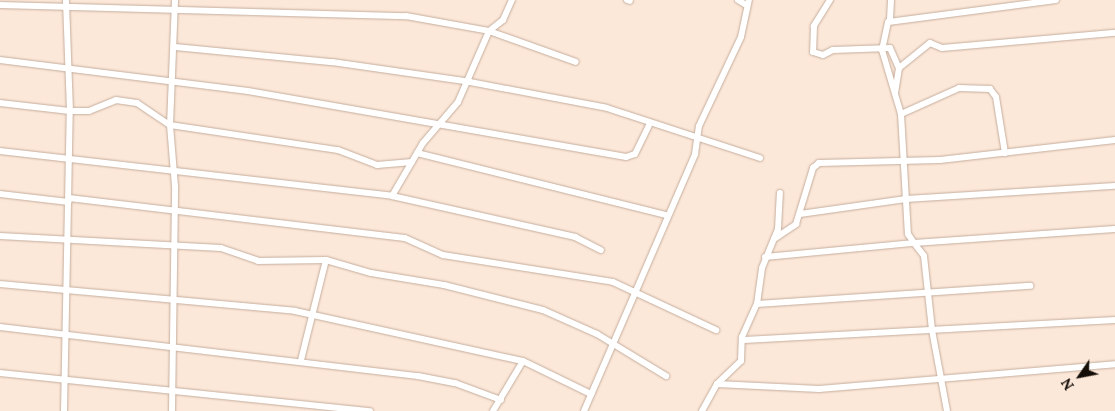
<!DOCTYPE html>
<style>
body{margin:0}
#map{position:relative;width:1115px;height:411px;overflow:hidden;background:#fce8d9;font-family:Lora,serif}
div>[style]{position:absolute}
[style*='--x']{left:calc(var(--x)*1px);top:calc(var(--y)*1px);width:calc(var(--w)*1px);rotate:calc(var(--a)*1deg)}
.roads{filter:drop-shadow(0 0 1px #c5ad9c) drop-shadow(0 0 1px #c5ad9c)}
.minor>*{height:6px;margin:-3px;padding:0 3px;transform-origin:3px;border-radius:3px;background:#fff}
span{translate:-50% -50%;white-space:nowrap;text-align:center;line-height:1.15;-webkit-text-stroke:4.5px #fce8d9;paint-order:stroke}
.north{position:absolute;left:1055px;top:351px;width:50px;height:50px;-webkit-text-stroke:4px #fce8d9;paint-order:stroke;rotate:237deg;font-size:14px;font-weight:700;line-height:20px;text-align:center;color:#150d07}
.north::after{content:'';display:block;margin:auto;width:18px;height:22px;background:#150d07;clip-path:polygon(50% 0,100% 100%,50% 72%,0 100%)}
</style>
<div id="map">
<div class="roads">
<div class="minor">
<div style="--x:627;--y:0;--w:3;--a:18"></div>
<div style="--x:738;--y:0;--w:9;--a:32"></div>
<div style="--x:830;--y:0;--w:31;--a:122"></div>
<div style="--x:814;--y:26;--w:26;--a:92"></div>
<div style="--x:813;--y:52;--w:10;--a:17"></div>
<div style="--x:823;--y:55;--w:11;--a:-27"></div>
<div style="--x:833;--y:50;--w:57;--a:-2"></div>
<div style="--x:890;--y:48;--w:22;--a:66"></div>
<div style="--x:899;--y:68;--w:25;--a:99"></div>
<div style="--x:1056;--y:0;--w:169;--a:172.5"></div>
<div style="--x:888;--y:22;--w:29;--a:102"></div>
<div style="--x:882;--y:50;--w:67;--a:73.5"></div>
<div style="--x:901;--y:114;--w:120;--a:86.7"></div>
<div style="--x:908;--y:234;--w:11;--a:56"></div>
<div style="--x:914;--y:243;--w:201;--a:-4"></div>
<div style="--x:0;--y:5;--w:406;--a:1.6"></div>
<div style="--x:406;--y:16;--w:84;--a:10.2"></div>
<div style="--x:489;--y:31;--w:92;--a:19.6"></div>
<div style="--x:890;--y:19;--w:19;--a:-87"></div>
<div style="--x:175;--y:47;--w:158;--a:5.5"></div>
<div style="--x:332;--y:62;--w:139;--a:8.2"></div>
<div style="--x:470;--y:82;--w:139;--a:10.7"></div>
<div style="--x:607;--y:108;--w:161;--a:18.1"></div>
<div style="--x:0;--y:60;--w:250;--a:7.1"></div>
<div style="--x:248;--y:91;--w:384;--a:9.9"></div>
<div style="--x:626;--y:157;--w:9;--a:-18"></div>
<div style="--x:635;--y:154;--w:34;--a:-64"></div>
<div style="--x:899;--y:68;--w:40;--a:-39"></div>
<div style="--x:930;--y:43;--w:13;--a:23"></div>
<div style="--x:942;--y:48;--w:174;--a:-5"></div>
<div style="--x:0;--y:103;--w:70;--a:6.5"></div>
<div style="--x:70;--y:111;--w:19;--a:0"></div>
<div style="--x:89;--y:111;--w:29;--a:-22"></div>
<div style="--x:116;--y:100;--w:21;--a:8"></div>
<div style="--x:137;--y:103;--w:40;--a:34"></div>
<div style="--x:170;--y:125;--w:170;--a:8.5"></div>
<div style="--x:338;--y:150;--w:42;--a:21"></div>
<div style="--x:377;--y:165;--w:35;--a:-5"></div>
<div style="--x:901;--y:114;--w:64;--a:-24.1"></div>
<div style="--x:959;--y:88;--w:31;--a:2"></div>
<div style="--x:990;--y:89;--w:10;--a:53"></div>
<div style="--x:996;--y:97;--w:57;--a:80.9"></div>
<div style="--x:0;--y:151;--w:395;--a:6.5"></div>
<div style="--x:392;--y:196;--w:188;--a:12.6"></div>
<div style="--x:575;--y:237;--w:29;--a:27"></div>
<div style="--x:417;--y:153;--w:256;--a:14"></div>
<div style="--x:0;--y:194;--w:69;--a:6.6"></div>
<div style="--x:392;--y:196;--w:61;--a:-59.7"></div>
<div style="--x:423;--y:143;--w:54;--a:-49.5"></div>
<div style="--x:458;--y:102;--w:77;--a:-66.4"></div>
<div style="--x:489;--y:31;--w:18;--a:-38"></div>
<div style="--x:503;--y:20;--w:22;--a:-66"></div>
<div style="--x:69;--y:198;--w:338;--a:6.8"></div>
<div style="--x:405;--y:238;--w:42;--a:24.1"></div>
<div style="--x:443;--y:255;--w:172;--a:9"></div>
<div style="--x:613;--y:282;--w:114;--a:25"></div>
<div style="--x:800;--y:214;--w:107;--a:-8.1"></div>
<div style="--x:906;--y:199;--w:209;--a:-3.6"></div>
<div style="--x:0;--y:236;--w:221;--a:3.1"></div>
<div style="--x:221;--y:248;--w:39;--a:19"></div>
<div style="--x:258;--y:261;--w:68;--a:-0.8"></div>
<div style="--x:326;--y:260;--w:47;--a:16.1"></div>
<div style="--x:371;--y:273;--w:74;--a:9.3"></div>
<div style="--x:444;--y:285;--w:102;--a:14.2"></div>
<div style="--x:543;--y:310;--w:59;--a:24"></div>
<div style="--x:597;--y:334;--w:81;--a:31.3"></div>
<div style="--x:774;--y:239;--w:27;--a:-34"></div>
<div style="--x:796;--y:224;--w:59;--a:-73.1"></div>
<div style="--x:813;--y:168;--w:8;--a:-40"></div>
<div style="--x:819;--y:163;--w:121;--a:-1.4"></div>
<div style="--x:940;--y:160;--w:176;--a:-6.5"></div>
<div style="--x:765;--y:257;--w:150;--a:-5.4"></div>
<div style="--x:914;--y:243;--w:16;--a:52"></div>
<div style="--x:924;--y:256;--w:74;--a:83.8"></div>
<div style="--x:932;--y:330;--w:82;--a:79.5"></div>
<div style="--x:0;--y:284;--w:296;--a:5.2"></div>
<div style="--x:295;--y:311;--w:233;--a:12.4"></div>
<div style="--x:523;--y:361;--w:76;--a:25.9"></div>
<div style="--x:757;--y:304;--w:274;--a:-3.8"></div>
<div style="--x:0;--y:327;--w:421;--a:6.7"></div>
<div style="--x:418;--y:376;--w:38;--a:11"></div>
<div style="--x:455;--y:383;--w:49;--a:20.3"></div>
<div style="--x:744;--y:340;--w:372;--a:-3.1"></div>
<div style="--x:301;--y:360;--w:103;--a:-76"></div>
<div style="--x:0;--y:373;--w:372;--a:5.9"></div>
<div style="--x:717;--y:384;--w:102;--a:2.8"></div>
<div style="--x:819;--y:389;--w:297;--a:-4.8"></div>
<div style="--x:64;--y:411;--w:300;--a:-88.9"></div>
<div style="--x:70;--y:111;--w:111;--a:-92.1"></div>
<div style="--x:172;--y:411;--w:225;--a:-89.2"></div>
<div style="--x:175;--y:186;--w:61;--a:-94.7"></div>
<div style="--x:170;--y:125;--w:125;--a:-87.7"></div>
<div style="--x:493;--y:411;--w:58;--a:-59"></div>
<div style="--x:584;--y:411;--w:280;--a:-66.6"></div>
<div style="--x:695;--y:154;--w:28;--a:-82"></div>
<div style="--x:699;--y:126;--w:98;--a:-64.7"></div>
<div style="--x:741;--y:37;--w:38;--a:-78"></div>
<div style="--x:702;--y:411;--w:31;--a:-61"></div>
<div style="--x:717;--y:384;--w:33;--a:-44"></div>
<div style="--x:741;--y:361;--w:24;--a:-88"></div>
<div style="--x:742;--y:337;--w:36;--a:-66"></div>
<div style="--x:757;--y:304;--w:36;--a:-82"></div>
<div style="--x:762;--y:268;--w:42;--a:-67.7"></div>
<div style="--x:778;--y:229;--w:36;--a:-87"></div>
</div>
</div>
<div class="north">N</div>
</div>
